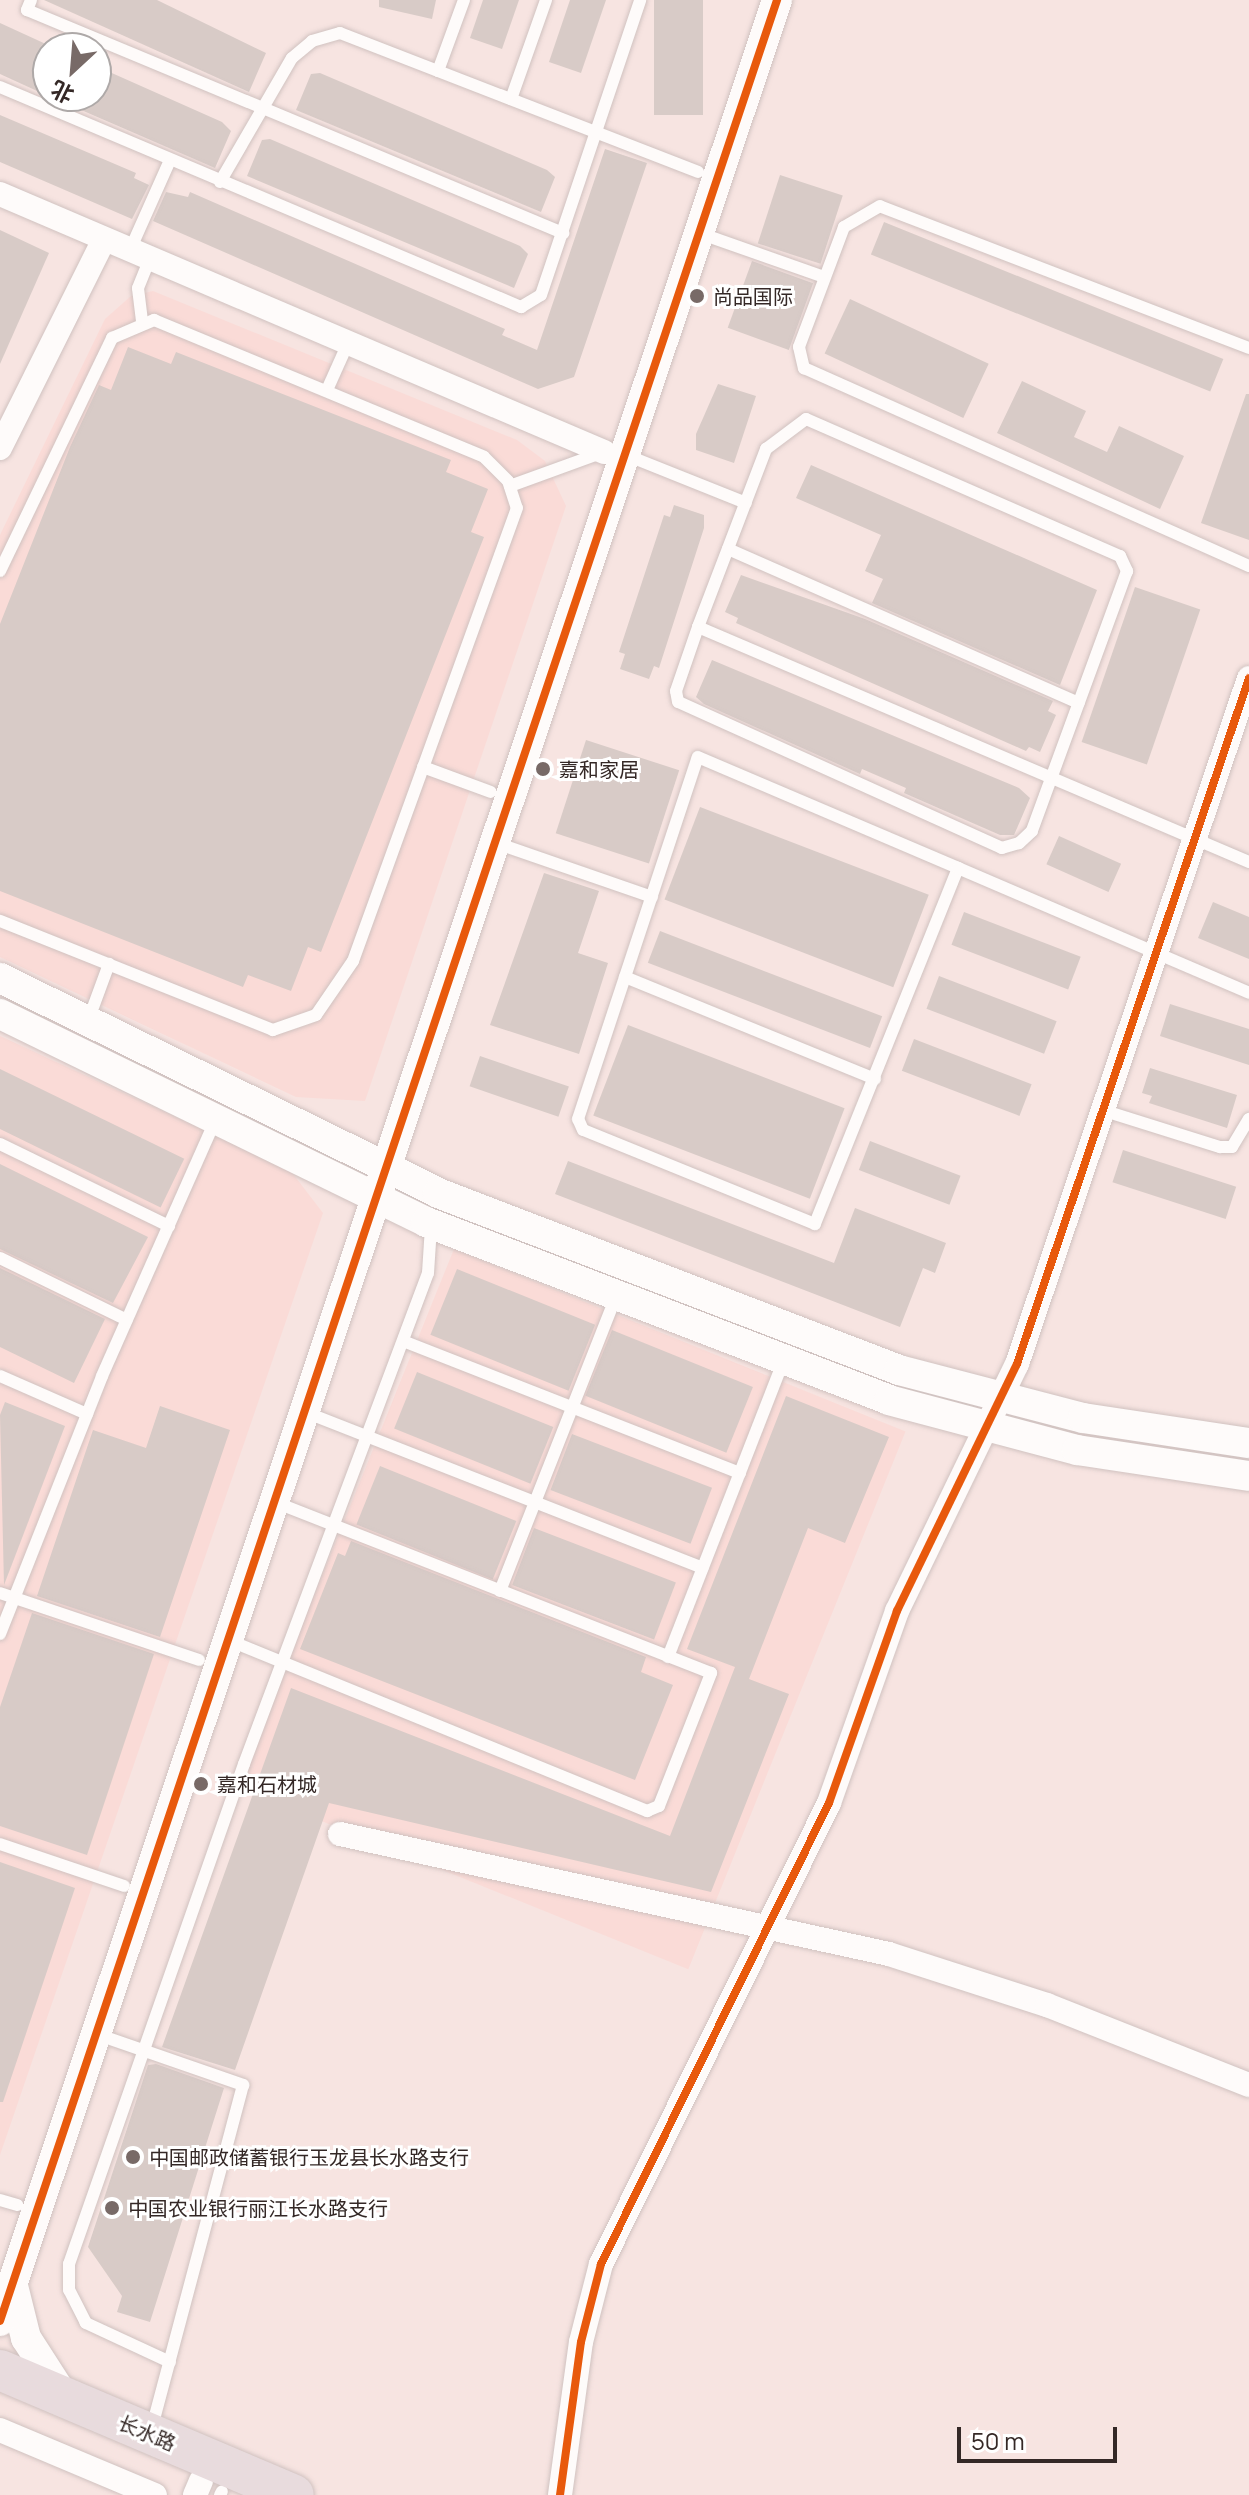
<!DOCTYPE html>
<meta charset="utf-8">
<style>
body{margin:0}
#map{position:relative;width:1249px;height:2495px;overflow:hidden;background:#f7e4e1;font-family:Manrope,"Noto Sans SC",sans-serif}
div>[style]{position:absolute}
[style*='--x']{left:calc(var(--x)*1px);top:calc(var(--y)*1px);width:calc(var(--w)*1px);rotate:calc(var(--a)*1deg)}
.built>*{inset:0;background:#fadbd7;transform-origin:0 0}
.building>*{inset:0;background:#d8cbc7;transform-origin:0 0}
.roads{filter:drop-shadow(0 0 2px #d0c2c0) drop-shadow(0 0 2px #d0c2c0)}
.service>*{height:12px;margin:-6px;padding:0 6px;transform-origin:6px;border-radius:6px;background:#fefbfa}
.minor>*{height:24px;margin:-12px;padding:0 12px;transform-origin:12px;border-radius:12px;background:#fefbfa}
.tertiary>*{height:30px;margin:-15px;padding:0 15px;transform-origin:15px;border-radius:15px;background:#fefbfa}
.trunk>*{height:40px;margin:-20px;padding:0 20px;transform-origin:20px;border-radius:20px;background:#e8dbdd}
.cycleway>*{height:8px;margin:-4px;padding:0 4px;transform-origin:4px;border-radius:4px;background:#e8590c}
.dots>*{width:22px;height:22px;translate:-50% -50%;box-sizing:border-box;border:4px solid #fff;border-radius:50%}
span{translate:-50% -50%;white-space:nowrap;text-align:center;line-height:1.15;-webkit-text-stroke:6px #fff;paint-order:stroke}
.poi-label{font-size:20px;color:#342826}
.left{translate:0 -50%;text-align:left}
.street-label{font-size:20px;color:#342826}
.north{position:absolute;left:32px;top:32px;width:80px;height:80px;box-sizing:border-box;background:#fff;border:2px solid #aea9a8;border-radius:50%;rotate:206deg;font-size:22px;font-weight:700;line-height:32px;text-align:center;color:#342826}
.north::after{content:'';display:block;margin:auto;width:28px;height:36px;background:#786a67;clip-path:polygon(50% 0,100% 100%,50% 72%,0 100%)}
.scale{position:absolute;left:957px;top:2427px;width:160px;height:36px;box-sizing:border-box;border:4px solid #342826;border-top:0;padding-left:10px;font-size:24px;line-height:28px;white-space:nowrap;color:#342826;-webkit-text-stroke:6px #fff;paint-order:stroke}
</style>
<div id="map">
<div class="built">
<div style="clip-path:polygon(153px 291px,517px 440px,545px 461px,566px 506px,365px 1101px,296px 1097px,0 957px,0 535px,105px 319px,131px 296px)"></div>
<div style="clip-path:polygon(0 1036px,290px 1170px,323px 1213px,0 2155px)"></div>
<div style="left:454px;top:1249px;width:487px;height:580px;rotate:22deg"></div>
</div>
<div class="building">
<div style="clip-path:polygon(44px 0,157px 0,266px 53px,249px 92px)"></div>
<div style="clip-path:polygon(379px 0,436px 0,432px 19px,379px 7px)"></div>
<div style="clip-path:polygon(483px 0,519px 0,502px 49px,470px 38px)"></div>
<div style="clip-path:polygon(570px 0,606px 0,581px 73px,549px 62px)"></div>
<div style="left:654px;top:0;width:49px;height:115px"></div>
<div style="clip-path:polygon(0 23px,48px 45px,48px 96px,0 74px)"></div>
<div style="clip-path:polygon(96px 66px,222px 122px,231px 131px,215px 168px,49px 96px,96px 96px)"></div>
<div style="clip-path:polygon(320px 73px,547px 170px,555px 177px,541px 212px,296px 110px,311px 74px)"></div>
<div style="clip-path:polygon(0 115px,136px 173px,134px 178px,149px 185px,132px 219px,0 162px)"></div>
<div style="clip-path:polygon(270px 139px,520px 246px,528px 254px,514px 288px,247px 176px,262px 140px)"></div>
<div style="clip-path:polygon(605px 149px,647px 163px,574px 377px,538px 389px,153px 221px,166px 192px,188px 197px,190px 192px,505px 329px,502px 335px,537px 350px)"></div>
<div style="left:780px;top:175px;width:66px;height:72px;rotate:18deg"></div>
<div style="left:884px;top:222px;width:366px;height:35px;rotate:22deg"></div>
<div style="clip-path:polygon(0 230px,49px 253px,0 364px)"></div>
<div style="left:752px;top:261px;width:65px;height:71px;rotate:20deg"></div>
<div style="left:850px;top:299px;width:153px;height:60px;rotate:25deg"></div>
<div style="clip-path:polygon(128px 347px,171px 364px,176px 352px,451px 460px,446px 472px,488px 489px,471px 532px,484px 537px,321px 952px,308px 947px,291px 991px,248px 975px,243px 987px,0 891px,0 624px,70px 447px,99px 385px,111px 390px)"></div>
<div style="clip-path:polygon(1022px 381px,1086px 411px,1074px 437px,1107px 452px,1119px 426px,1184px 456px,1160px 509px,997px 433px)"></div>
<div style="clip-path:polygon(718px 384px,756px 396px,734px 463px,696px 450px,696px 434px)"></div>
<div style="clip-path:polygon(1246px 394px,1249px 394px,1249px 540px,1201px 523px)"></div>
<div style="clip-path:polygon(811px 465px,1097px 590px,1060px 685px,872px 603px,883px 579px,865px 571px,881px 535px,796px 498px)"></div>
<div style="clip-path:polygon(674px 505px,704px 515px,704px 528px,659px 668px,654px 666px,649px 679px,620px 669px,625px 654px,619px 652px,664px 515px,670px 517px)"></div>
<div style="clip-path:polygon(741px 575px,865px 619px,1053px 701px,1048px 711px,1056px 715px,1040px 752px,1029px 747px,1026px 751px,736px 623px,738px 618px,725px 612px)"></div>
<div style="left:1135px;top:587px;width:69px;height:164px;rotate:19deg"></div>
<div style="clip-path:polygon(712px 660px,1019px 788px,1030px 798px,1014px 835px,1000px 835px,904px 793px,906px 788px,862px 769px,860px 774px,704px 704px,696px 697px)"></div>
<div style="left:586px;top:740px;width:98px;height:98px;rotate:18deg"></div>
<div style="left:700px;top:807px;width:245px;height:99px;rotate:21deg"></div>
<div style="left:1059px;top:836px;width:68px;height:31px;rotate:24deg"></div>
<div style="clip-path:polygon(544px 873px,599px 891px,578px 953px,608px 963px,579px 1054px,490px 1025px)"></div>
<div style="clip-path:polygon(1213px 902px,1249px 917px,1249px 959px,1198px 938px)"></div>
<div style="left:964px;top:912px;width:125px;height:35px;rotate:21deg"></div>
<div style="left:660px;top:931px;width:238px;height:34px;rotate:21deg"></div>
<div style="left:939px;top:976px;width:126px;height:35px;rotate:21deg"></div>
<div style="clip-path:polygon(1170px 1004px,1249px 1029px,1249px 1065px,1160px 1036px)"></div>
<div style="left:628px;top:1025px;width:232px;height:97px;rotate:21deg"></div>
<div style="left:914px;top:1039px;width:126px;height:34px;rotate:21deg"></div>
<div style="left:480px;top:1056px;width:94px;height:32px;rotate:19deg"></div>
<div style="clip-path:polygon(1150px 1068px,1237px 1095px,1227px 1128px,1149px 1103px,1152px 1096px,1142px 1093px)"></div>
<div style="left:0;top:1069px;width:205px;height:54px;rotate:26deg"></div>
<div style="left:870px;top:1141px;width:97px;height:31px;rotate:21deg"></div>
<div style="left:1123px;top:1150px;width:119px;height:34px;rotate:18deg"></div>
<div style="clip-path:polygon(568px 1161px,834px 1263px,855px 1208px,946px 1243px,935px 1273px,923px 1268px,900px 1327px,555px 1194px)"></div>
<div style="clip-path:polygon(0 1164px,148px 1237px,113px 1303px,0 1249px)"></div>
<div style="clip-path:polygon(0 1268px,105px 1319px,74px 1383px,0 1347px)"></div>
<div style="left:457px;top:1269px;width:149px;height:71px;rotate:22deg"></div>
<div style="left:612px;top:1330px;width:152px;height:71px;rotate:22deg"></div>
<div style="left:417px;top:1372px;width:147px;height:61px;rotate:22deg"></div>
<div style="clip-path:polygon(786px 1396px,889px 1437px,845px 1543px,808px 1528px,749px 1679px,789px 1694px,711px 1892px,329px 1803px,235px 2070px,162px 2047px,291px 1688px,670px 1836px,735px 1667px,687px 1649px)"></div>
<div style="clip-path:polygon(5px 1402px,65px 1426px,4px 1585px,0 1415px)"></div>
<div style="clip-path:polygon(160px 1406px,230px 1430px,160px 1637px,37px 1596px,93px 1430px,146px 1448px)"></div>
<div style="left:572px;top:1434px;width:150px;height:60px;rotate:21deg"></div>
<div style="left:380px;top:1466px;width:147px;height:63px;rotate:22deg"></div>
<div style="left:534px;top:1528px;width:152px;height:61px;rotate:21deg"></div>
<div style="clip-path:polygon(351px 1541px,646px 1657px,641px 1672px,673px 1685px,635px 1780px,300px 1649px,338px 1553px,345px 1556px)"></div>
<div style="clip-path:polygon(32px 1613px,154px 1654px,87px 1855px,0 1826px,0 1707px)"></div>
<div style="clip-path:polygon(0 1862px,75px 1888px,3px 2102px,0 2102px)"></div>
<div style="clip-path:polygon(156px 2064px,224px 2088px,150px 2322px,117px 2312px,122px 2296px,88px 2247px,148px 2065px)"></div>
</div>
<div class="roads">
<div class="service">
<div style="--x:31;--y:0;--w:11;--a:112"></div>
<div style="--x:27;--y:10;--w:581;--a:22.59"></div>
<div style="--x:438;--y:71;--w:76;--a:-69.9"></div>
<div style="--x:0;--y:87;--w:566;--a:22.89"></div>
<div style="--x:521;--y:307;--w:23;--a:-31"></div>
<div style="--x:541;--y:295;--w:311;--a:-71.4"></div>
<div style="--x:511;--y:99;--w:105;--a:-70.5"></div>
<div style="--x:220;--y:182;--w:143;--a:-59.9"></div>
<div style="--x:292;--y:58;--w:26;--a:-40"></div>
<div style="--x:312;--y:41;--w:29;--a:-16"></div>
<div style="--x:340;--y:33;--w:384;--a:21.2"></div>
<div style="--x:699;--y:233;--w:133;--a:19.4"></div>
<div style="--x:130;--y:250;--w:98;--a:-66"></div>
<div style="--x:142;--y:321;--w:33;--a:-97"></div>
<div style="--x:138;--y:288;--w:32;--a:-68"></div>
<div style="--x:1249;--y:348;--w:395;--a:-159"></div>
<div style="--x:880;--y:206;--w:42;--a:149.7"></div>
<div style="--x:844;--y:227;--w:128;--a:110.6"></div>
<div style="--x:799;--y:347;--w:22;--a:77"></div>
<div style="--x:804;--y:368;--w:487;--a:24"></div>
<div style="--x:327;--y:390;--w:51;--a:-65.9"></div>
<div style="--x:806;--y:419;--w:343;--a:23.6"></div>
<div style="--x:1120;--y:556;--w:17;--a:65"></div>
<div style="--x:1127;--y:571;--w:277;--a:110.1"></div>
<div style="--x:1032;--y:831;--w:18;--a:137"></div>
<div style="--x:1019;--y:843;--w:18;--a:164"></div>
<div style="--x:1002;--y:848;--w:355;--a:-155.7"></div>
<div style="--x:678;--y:702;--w:11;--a:-100"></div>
<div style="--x:676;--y:691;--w:68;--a:-71"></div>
<div style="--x:698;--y:627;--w:191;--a:-69.1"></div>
<div style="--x:766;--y:449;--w:50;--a:-36.9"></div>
<div style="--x:626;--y:455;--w:129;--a:21.8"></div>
<div style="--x:510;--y:486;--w:97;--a:-19.9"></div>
<div style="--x:728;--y:549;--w:383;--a:23.7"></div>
<div style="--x:0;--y:571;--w:259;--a:-64.3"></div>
<div style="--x:112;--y:338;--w:46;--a:-23.2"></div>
<div style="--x:154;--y:320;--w:357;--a:22.5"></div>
<div style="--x:484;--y:457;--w:34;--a:45"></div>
<div style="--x:508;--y:481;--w:28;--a:72"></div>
<div style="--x:517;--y:508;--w:482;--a:109.9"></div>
<div style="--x:353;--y:961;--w:65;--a:124.4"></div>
<div style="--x:316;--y:1015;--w:46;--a:160.8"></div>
<div style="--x:273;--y:1030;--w:294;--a:-158.2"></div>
<div style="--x:698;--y:627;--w:599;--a:23.1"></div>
<div style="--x:423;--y:767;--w:72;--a:20.2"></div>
<div style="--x:496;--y:843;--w:165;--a:19.1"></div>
<div style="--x:958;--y:868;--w:384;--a:111.9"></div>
<div style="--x:815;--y:1224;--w:250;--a:-157.9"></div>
<div style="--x:583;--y:1130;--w:12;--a:-114"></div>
<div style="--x:578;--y:1119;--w:381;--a:-71.7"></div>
<div style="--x:698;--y:757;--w:283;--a:23.1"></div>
<div style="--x:958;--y:868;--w:317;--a:23.2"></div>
<div style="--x:625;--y:977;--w:270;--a:22.2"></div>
<div style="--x:88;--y:1021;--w:61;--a:-69.8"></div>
<div style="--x:1105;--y:1111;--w:121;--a:17.4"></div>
<div style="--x:1220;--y:1147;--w:12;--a:0"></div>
<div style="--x:1232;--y:1147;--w:33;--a:-59"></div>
<div style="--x:0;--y:1144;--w:188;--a:25.9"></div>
<div style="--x:0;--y:1258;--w:141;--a:26"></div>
<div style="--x:403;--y:1341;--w:362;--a:21.4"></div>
<div style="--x:0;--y:1376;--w:95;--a:23.6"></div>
<div style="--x:305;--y:1412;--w:427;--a:21.4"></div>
<div style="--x:500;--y:1591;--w:317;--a:-68.5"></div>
<div style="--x:0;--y:1593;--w:210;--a:18.6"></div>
<div style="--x:0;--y:1634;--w:277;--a:-68.4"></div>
<div style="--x:102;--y:1376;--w:281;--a:-66.1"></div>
<div style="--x:228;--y:1640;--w:453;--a:22.2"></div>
<div style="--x:647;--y:1811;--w:13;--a:-23"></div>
<div style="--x:659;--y:1806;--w:143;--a:-68.6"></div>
<div style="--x:711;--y:1673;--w:468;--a:-158.6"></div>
<div style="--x:668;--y:1657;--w:317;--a:-68.7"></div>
<div style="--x:0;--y:1844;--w:131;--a:18.7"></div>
<div style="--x:96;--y:2034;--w:156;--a:19.1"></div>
<div style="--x:243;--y:2085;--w:357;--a:104.9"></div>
<div style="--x:0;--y:2200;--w:18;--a:16"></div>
<div style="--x:170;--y:2362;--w:93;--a:-155.1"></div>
<div style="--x:86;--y:2323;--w:37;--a:-117"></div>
<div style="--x:69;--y:2290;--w:26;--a:-90"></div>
<div style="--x:69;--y:2264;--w:530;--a:-70.71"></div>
<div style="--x:244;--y:1764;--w:524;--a:-69.46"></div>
<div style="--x:428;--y:1273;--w:46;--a:-86.3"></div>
<div style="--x:220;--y:2495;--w:4;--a:-63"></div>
</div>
<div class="minor">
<div style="--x:0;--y:194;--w:657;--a:23.13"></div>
<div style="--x:0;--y:448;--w:233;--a:-63.5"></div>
<div style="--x:340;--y:1834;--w:562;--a:12.33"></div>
<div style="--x:889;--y:1954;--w:166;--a:17.9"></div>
<div style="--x:1047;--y:2005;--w:217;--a:21.6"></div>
<div style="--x:0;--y:2430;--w:168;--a:22.8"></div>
<div style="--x:195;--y:2495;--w:15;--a:-67"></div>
<div style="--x:560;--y:2495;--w:154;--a:-82.2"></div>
<div style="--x:581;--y:2342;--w:81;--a:-75.6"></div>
<div style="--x:601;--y:2264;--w:514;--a:-63.68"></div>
<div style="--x:829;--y:1803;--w:204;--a:-70.5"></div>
<div style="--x:897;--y:1611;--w:275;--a:-64.1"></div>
<div style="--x:1017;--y:1364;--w:724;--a:-71.31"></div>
</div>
<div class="tertiary">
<div style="--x:0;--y:978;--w:488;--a:26.1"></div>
<div style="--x:438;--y:1193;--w:494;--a:21"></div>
<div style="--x:899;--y:1370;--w:190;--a:14.6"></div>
<div style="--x:1083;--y:1418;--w:168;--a:8.6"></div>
<div style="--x:0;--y:1014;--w:474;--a:26"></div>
<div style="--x:426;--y:1222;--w:496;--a:21"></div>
<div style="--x:889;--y:1400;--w:195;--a:14.9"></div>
<div style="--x:1077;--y:1450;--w:174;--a:8.6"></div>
<div style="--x:13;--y:2286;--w:54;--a:76"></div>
<div style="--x:26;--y:2338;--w:70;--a:57.2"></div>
<div style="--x:0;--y:2321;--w:2448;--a:-71.49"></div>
</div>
<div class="trunk">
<div style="--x:0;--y:2370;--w:319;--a:23"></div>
</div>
</div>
<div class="cycleway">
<div style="--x:0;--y:2321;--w:2448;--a:-71.49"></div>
<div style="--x:560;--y:2495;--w:154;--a:-82.2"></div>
<div style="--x:581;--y:2342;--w:81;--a:-75.6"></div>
<div style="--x:601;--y:2264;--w:514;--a:-63.68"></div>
<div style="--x:829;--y:1803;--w:204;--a:-70.5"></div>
<div style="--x:897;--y:1611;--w:275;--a:-64.1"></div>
<div style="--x:1017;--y:1364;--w:724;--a:-71.31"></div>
</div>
<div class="dots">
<div style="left:697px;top:296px;background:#786a67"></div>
<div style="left:543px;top:769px;background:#786a67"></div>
<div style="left:201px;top:1784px;background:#786a67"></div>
<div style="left:133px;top:2157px;background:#786a67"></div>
<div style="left:112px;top:2208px;background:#786a67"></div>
</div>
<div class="poi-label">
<span class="left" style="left:713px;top:296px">尚品国际</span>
<span class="left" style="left:559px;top:769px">嘉和家居</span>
<span class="left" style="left:217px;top:1784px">嘉和石材城</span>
<span class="left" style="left:149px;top:2157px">中国邮政储蓄银行玉龙县长水路支行</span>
<span class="left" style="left:128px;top:2208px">中国农业银行丽江长水路支行</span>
</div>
<div class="street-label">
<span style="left:147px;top:2433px;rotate:23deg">长水路</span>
</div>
<div class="north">北</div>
<div class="scale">50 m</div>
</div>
